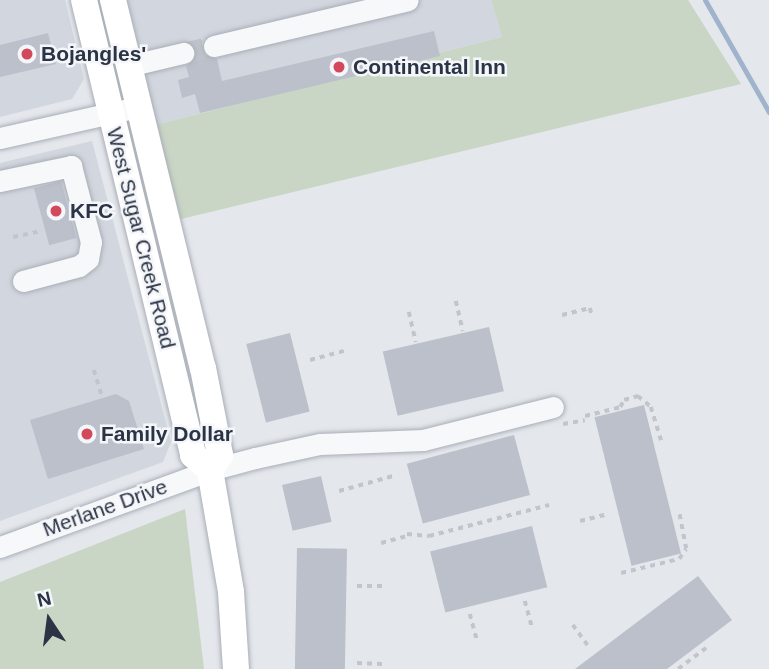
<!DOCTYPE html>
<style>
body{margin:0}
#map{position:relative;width:769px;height:669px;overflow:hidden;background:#e4e7ec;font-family:Helvetica,sans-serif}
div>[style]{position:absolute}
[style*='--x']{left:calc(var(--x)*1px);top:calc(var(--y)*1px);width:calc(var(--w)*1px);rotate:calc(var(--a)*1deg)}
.built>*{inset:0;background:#d2d6de}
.green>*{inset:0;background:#c9d6c5}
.stream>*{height:5px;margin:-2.5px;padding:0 2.5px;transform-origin:2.5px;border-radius:2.5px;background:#9fb4cc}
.building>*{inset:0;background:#bbc0ca;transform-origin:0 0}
.minor-tunnel>*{height:21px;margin-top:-10.5px;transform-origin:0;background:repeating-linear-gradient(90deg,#bfc3cb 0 21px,transparent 0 31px)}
.path>*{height:3.5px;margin-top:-1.75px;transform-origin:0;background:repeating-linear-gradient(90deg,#c2c5cb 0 5px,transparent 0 10px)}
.roads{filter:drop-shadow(0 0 2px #a9aeb7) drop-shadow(0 0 2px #a9aeb7)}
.minor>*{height:21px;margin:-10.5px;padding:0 10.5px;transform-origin:10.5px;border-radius:10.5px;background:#f7f8fa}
.major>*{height:26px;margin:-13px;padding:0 13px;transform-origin:13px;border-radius:13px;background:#fff}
.dots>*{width:19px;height:19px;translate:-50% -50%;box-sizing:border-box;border:4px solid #f4f6f9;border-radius:50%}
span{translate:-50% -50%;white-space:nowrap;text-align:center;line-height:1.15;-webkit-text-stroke:5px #f4f6f9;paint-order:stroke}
.poi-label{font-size:21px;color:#2b3445;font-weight:700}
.left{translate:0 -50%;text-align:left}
.street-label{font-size:21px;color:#2b3445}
.north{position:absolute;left:14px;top:585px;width:70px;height:70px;-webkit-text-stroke:5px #f4f6f9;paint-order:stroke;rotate:347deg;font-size:19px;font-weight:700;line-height:28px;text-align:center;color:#2b3445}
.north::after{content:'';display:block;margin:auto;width:24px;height:32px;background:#2b3445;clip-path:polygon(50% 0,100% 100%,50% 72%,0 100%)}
</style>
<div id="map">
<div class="built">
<div style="clip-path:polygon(0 0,65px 0,84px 79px,72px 99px,0 117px)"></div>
<div style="clip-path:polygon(125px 0,491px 0,502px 37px,155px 125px)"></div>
<div style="clip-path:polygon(92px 141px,171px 442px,163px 462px,0 521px,0 163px)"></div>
</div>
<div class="green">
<div style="clip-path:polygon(491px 0,688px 0,741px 84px,181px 219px,155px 125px,502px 37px)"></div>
<div style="clip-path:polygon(185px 509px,204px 669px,0 669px,0 582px)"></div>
</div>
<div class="stream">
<div style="--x:705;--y:0;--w:129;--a:60.3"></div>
</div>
<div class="building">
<div style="clip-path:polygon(434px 31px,440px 56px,200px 113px,195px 94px,182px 98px,178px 80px,189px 77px,186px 66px,195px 57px,194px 47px,201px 46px,205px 55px,217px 59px,222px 81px)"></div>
<div style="clip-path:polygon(48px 33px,56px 64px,0 77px,0 45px)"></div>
<div style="left:61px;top:181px;width:59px;height:28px;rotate:75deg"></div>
<div style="left:489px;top:327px;width:66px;height:109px;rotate:77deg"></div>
<div style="left:290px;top:333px;width:81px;height:45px;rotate:76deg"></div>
<div style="clip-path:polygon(116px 394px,129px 401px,144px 449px,48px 479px,30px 420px)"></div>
<div style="left:644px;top:405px;width:153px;height:51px;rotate:76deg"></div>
<div style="left:514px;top:435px;width:62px;height:111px;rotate:75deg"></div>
<div style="left:321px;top:476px;width:47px;height:40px;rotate:77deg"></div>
<div style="left:532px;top:526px;width:63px;height:105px;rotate:76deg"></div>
<div style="left:297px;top:548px;width:50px;height:121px;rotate:1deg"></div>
<div style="clip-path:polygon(698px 576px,732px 620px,667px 669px,575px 669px)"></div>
</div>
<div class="minor-tunnel">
<div style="--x:183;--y:53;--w:32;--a:-13"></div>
</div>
<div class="path">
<div style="--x:13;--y:237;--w:30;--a:-12"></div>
<div style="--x:456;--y:301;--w:31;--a:77"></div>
<div style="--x:409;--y:312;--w:31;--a:77"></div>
<div style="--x:562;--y:315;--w:29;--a:-14"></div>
<div style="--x:590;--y:308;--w:8;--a:76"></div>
<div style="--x:310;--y:360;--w:38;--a:-15"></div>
<div style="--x:94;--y:370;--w:27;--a:73"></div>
<div style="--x:585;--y:416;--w:36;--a:-14"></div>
<div style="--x:620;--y:407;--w:8;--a:-60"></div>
<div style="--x:624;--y:400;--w:15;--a:-16"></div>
<div style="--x:638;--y:396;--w:17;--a:40"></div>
<div style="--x:651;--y:407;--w:37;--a:73"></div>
<div style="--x:563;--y:424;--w:22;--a:-10"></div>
<div style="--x:339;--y:491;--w:56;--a:-15.5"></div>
<div style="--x:580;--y:521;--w:29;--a:-14"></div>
<div style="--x:407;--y:534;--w:22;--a:5"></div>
<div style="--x:429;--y:536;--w:124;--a:-14.5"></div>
<div style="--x:381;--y:543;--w:28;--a:-15"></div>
<div style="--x:621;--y:573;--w:60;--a:-13.6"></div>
<div style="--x:679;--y:559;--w:12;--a:-55"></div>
<div style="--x:686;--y:549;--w:37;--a:-101"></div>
<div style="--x:357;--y:586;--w:26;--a:0"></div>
<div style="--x:525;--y:601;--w:28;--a:75"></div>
<div style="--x:470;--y:614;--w:28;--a:75"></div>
<div style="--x:573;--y:625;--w:29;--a:54"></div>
<div style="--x:357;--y:663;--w:26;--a:2"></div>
<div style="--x:678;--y:669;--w:35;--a:-37"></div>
</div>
<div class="roads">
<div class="minor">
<div style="--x:214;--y:46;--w:199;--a:-13.3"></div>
<div style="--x:128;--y:66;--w:57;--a:-13.3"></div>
<div style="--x:0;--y:138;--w:141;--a:-12.7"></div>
<div style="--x:0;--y:181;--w:73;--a:-11.9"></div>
<div style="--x:71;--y:166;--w:79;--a:75.3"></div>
<div style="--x:91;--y:242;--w:17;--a:100"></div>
<div style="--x:88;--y:259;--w:11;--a:142"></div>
<div style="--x:79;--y:266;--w:58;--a:165"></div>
<div style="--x:0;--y:547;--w:224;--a:-20.1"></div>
<div style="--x:210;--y:470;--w:47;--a:-14.9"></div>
<div style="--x:255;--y:458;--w:66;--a:-12.2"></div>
<div style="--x:320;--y:444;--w:103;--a:-2.2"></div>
<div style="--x:423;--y:440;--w:134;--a:-14.2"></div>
</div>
<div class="major">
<div style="--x:84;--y:0;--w:468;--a:76.5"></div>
<div style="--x:193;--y:455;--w:23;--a:41"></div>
<div style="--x:210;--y:470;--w:124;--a:80.2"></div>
<div style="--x:231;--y:592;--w:77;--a:86.3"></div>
<div style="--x:113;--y:0;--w:379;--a:76.3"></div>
<div style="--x:203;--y:368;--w:89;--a:78.9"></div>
<div style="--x:220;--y:455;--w:18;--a:124"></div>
</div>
</div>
<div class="dots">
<div style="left:27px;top:54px;background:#d1495b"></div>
<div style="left:339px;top:67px;background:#d1495b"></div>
<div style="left:56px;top:211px;background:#d1495b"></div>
<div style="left:87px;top:434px;background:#d1495b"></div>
</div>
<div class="poi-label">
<span class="left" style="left:41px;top:54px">Bojangles'</span>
<span class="left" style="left:353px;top:67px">Continental Inn</span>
<span class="left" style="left:70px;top:211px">KFC</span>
<span class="left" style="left:101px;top:434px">Family Dollar</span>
</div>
<div class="street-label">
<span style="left:141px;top:238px;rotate:76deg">West Sugar Creek Road</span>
<span style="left:105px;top:508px;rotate:-20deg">Merlane Drive</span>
</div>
<div class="north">N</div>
</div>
